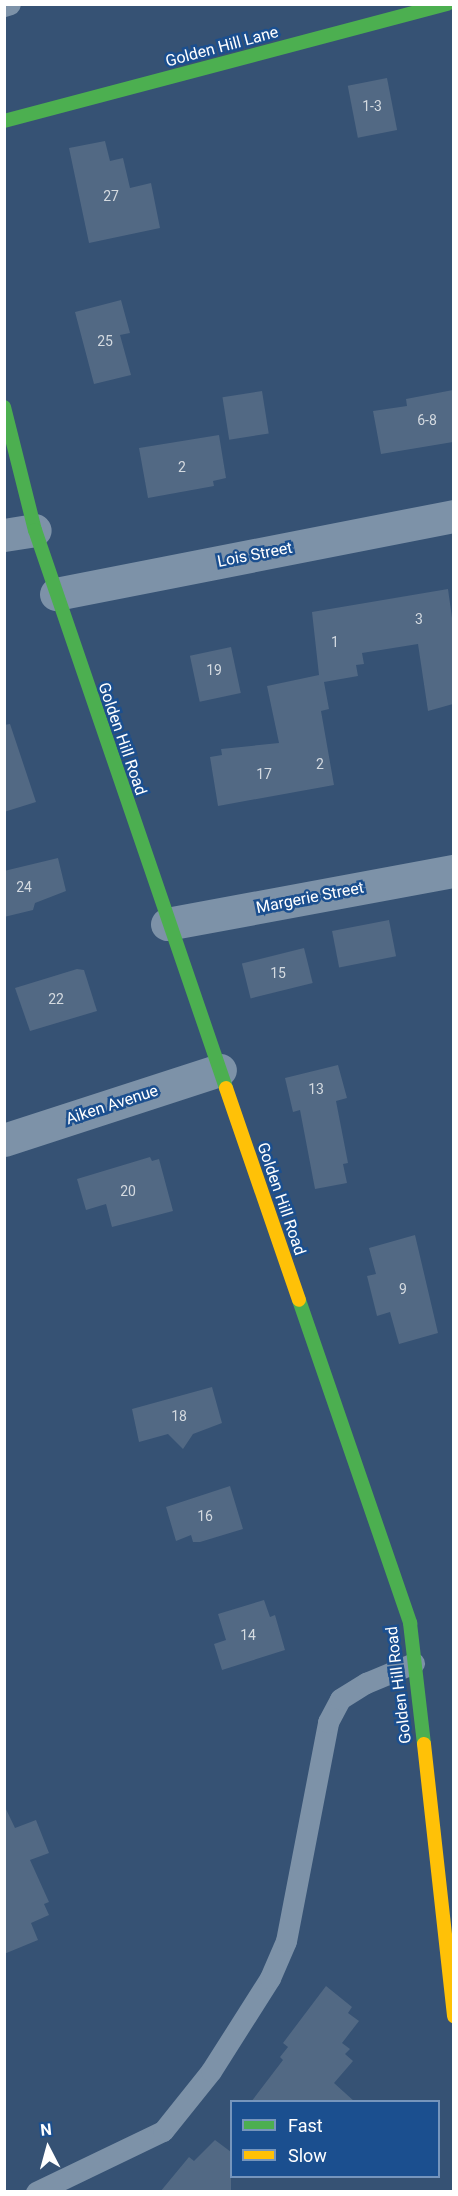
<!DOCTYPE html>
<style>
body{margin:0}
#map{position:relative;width:458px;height:2196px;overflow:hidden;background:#365274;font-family:Roboto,sans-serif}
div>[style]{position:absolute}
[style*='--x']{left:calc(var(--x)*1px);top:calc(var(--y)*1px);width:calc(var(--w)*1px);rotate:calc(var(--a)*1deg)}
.building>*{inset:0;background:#526984;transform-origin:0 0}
.lane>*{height:21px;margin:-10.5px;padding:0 10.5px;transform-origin:10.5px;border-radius:10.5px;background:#7d92a8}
.street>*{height:33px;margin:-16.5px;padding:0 16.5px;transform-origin:16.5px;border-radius:16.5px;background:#7d92a8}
.fast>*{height:14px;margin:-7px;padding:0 7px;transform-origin:7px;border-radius:7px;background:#4caf50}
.slow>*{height:14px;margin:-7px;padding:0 7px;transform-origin:7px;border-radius:7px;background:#ffc107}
span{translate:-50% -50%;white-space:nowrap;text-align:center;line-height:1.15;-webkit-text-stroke:5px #1b4f8f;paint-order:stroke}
.number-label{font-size:14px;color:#d4dae0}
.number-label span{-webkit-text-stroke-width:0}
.street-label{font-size:16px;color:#fff}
.frame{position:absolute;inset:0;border:6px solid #fff;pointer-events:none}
.legend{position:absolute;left:230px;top:2100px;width:210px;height:78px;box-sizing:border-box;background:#1b4f8f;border:2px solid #7695bc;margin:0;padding:8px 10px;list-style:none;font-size:18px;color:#fff}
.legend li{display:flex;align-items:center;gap:12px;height:30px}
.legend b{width:30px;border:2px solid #7695bc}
.north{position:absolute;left:18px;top:2118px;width:60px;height:60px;-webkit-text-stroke:4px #1b4f8f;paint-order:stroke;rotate:354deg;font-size:16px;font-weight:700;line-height:24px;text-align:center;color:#fff}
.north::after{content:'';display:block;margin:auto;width:21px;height:27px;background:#fff;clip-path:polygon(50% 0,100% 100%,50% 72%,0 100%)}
</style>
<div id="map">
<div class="building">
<div style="left:387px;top:78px;width:53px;height:40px;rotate:79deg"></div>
<div style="clip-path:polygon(105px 141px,110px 161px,123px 158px,130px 188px,151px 183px,160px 228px,89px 243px,69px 148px)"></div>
<div style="clip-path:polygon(121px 300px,130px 333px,120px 335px,131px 375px,94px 384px,75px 312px)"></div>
<div style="clip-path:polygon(453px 390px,453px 442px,381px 454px,373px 411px,407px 406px,406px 399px)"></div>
<div style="left:262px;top:391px;width:43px;height:40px;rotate:81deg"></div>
<div style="clip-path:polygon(219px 435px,226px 478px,213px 481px,214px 486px,148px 498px,139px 448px)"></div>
<div style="clip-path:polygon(448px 589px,453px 625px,453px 704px,428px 711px,418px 644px,362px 653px,364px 664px,356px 665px,358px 676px,324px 682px,329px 709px,321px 711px,334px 785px,218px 806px,210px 757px,222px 755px,221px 749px,279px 743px,267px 686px,319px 675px,312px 612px)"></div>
<div style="left:231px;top:647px;width:47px;height:42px;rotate:78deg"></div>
<div style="clip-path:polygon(10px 724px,36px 802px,4px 812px,4px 725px)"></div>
<div style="clip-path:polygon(58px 858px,66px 891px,35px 903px,33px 910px,4px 917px,4px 871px)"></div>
<div style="left:389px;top:920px;width:37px;height:58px;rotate:79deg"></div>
<div style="left:304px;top:948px;width:36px;height:64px;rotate:76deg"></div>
<div style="clip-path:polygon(77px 969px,84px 970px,97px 1011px,30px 1031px,15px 988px)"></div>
<div style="clip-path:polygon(338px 1065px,347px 1098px,336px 1101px,348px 1163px,343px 1164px,347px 1183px,315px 1189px,300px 1110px,293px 1112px,285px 1078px)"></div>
<div style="clip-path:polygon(150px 1157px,152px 1161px,159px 1159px,173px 1211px,112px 1227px,106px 1204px,86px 1210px,77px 1179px)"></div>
<div style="clip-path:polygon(415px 1235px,438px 1333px,399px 1344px,390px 1312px,377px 1316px,367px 1276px,376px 1274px,369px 1248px)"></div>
<div style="clip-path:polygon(212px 1387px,222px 1423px,193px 1434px,183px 1449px,168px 1434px,139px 1442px,132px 1409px)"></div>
<div style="clip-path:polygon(230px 1486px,243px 1529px,200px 1542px,193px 1542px,191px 1535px,176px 1541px,166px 1507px)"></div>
<div style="clip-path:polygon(264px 1600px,270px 1617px,275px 1615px,285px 1650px,222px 1670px,214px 1644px,226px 1640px,218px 1614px)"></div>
<div style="clip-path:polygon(4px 1805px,15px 1828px,36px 1820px,49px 1853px,30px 1860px,49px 1902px,44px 1904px,49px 1915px,31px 1923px,38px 1940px,4px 1954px)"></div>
<div style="clip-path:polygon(326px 1986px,352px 2007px,348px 2013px,359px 2021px,342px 2043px,350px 2049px,345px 2054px,353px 2061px,334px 2083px,355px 2102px,251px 2102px,283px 2060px,280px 2057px,288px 2047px,283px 2043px)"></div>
<div style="clip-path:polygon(215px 2140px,231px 2152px,231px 2192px,160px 2192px,189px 2157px,194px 2161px)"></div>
</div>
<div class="lane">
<div style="--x:4;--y:6;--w:6;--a:-18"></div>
<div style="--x:36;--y:2192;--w:141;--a:-25.7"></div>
<div style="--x:163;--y:2131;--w:77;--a:-51.3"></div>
<div style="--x:211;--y:2071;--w:110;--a:-57.6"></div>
<div style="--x:270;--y:1978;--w:40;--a:-66.6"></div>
<div style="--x:286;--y:1941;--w:223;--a:-79.1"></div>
<div style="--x:328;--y:1722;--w:26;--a:-62"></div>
<div style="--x:340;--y:1699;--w:31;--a:-32"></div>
<div style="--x:366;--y:1683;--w:52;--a:-22.6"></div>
</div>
<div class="street">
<div style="--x:4;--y:535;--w:31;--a:-9"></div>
<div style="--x:56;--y:594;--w:406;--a:-11.1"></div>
<div style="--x:167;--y:924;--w:292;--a:-10.5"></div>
<div style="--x:4;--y:1140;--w:227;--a:-18"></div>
</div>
<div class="fast">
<div style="--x:4;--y:121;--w:459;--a:-14.8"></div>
<div style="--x:4;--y:407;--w:127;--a:75.9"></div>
<div style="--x:35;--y:530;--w:590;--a:71.1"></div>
<div style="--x:299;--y:1300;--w:342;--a:71"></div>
<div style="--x:410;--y:1623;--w:122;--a:83.4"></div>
</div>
<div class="slow">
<div style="--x:226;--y:1088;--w:224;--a:71"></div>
<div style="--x:424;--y:1744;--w:274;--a:83.7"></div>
</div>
<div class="number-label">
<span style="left:372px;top:106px">1-3</span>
<span style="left:111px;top:196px">27</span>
<span style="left:105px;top:341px">25</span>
<span style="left:427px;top:420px">6-8</span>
<span style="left:182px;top:467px">2</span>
<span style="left:419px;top:619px">3</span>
<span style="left:335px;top:642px">1</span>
<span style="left:214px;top:670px">19</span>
<span style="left:320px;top:764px">2</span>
<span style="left:264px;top:774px">17</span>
<span style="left:24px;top:887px">24</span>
<span style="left:278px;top:973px">15</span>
<span style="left:56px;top:999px">22</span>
<span style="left:316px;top:1089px">13</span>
<span style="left:128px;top:1191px">20</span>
<span style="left:403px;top:1289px">9</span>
<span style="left:179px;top:1416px">18</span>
<span style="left:205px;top:1516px">16</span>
<span style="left:248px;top:1635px">14</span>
</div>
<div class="street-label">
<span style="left:222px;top:47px;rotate:-15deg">Golden Hill Lane</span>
<span style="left:255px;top:555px;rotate:-11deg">Lois Street</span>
<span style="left:122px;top:739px;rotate:71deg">Golden Hill Road</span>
<span style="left:310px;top:898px;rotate:-11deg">Margerie Street</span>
<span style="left:112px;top:1105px;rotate:-18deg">Aiken Avenue</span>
<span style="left:281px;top:1199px;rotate:71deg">Golden Hill Road</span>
<span style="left:399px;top:1685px;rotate:-97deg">Golden Hill Road</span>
</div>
<div class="frame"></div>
<ul class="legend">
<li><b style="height:8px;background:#4caf50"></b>Fast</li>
<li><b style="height:8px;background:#ffc107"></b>Slow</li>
</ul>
<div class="north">N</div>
</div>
